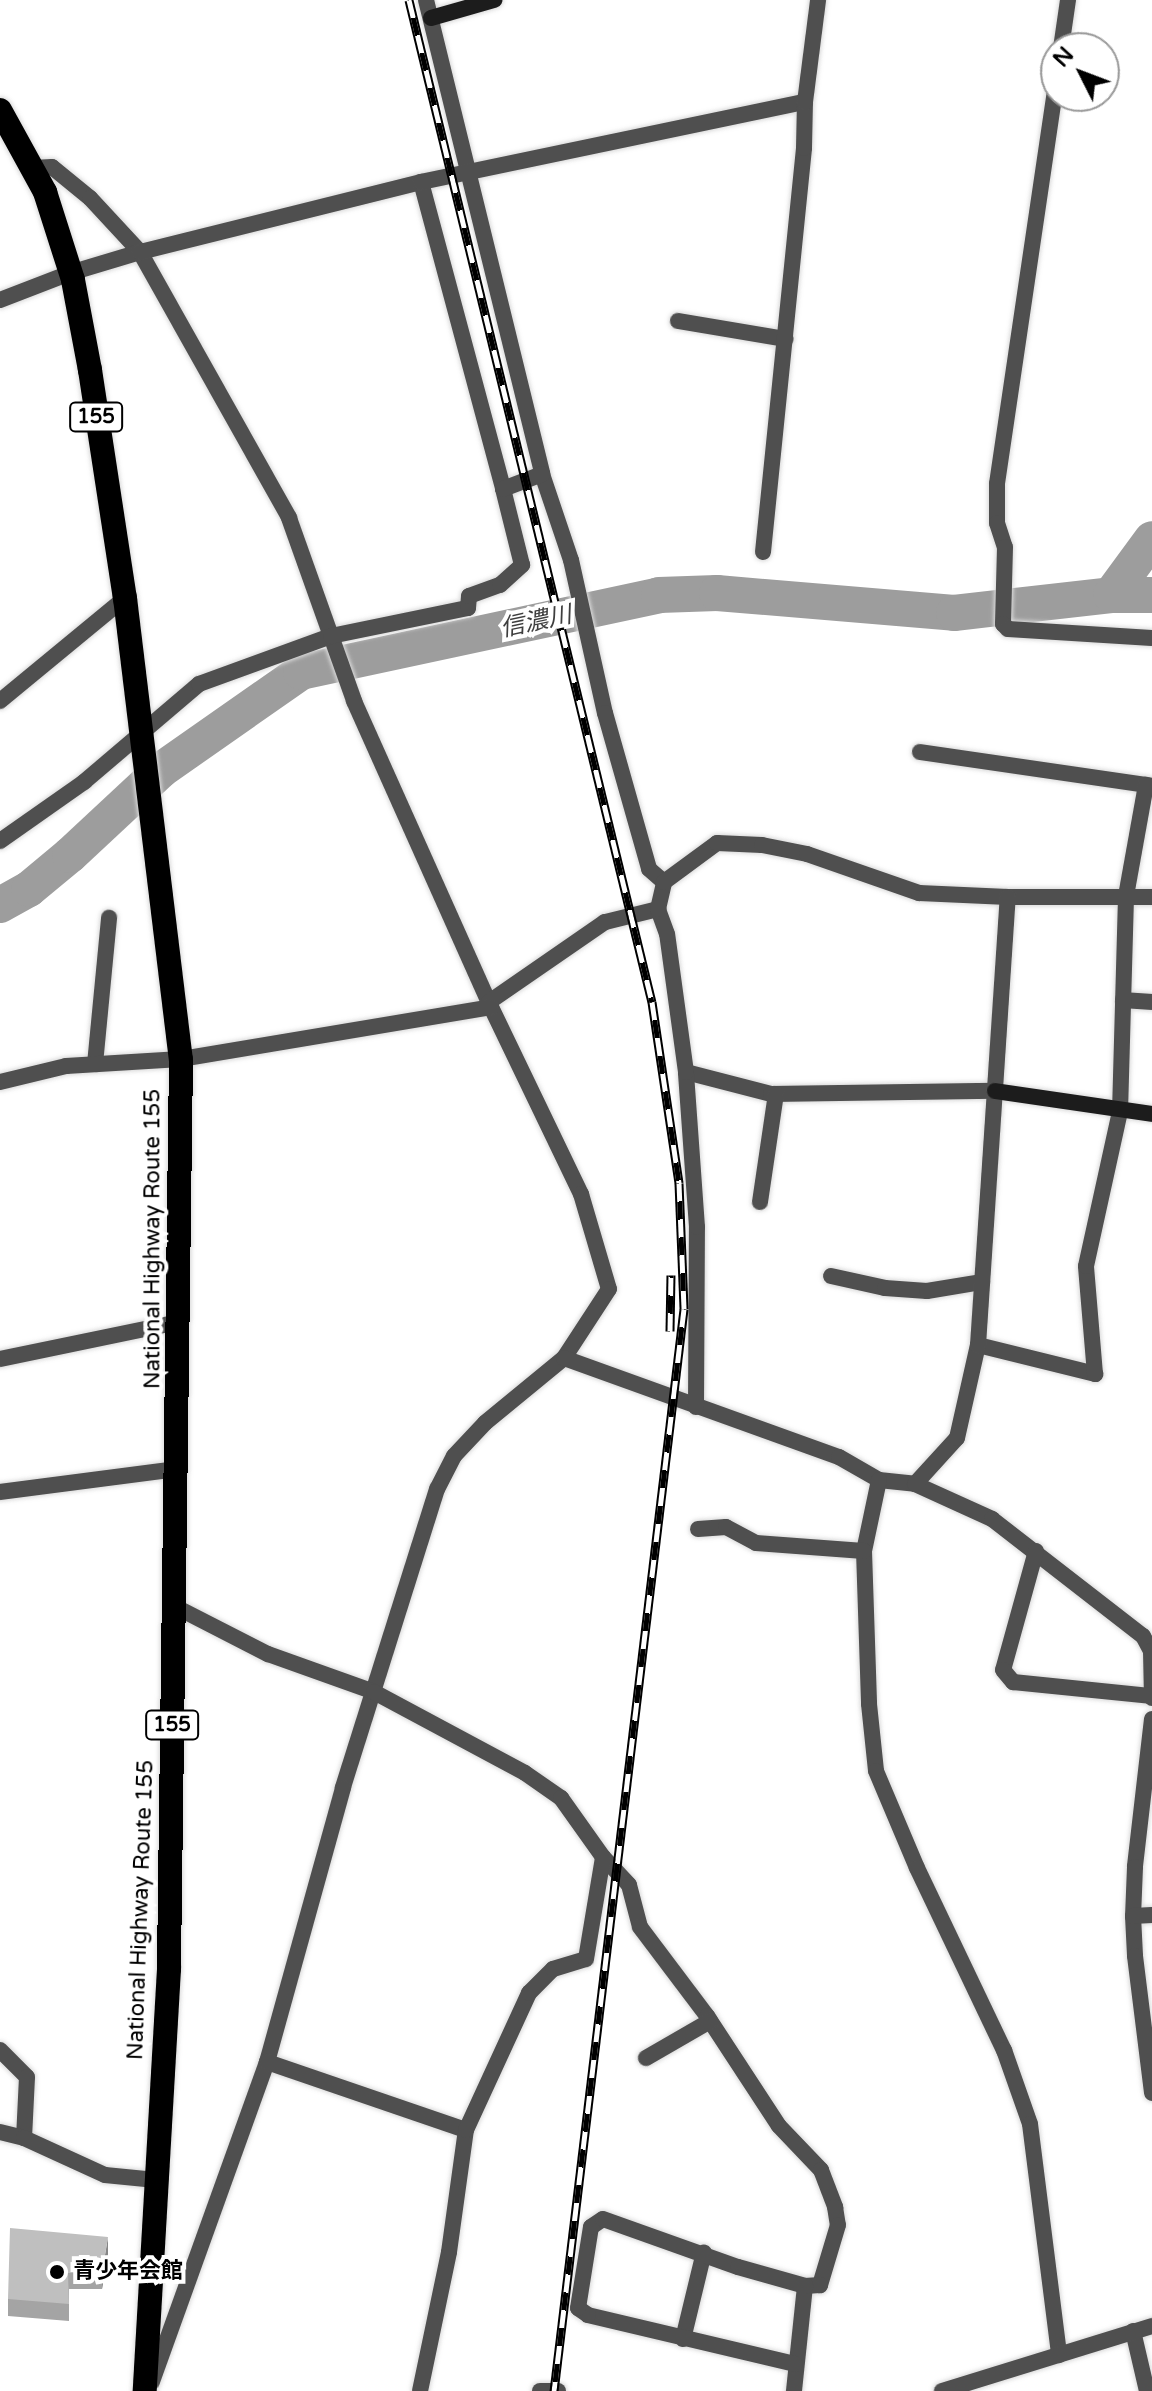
<!DOCTYPE html>
<meta charset="utf-8">
<style>
body{margin:0}
#map{position:relative;width:1152px;height:2391px;overflow:hidden;background:#fff;font-family:"Varela Round","Noto Sans JP",sans-serif}
div>[style]{position:absolute}
[style*='--x']{left:calc(var(--x)*1px);top:calc(var(--y)*1px);width:calc(var(--w)*1px);rotate:calc(var(--a)*1deg)}
.river>*{height:36px;margin:-18px;padding:0 18px;transform-origin:18px;border-radius:18px;background:#9d9d9d}
.roads{filter:drop-shadow(0 0 2px #dbdbdb) drop-shadow(0 0 2px #dbdbdb)}
.street>*{height:16px;margin:-8px;padding:0 8px;transform-origin:8px;border-radius:8px;background:#4f4f4f}
.secondary>*{height:16px;margin:-8px;padding:0 8px;transform-origin:8px;border-radius:8px;background:#1c1c1c}
.highway>*{height:24px;margin:-12px;padding:0 12px;transform-origin:12px;border-radius:12px;background:#000}
.rail>*{height:9px;margin-top:-4.5px;transform-origin:0;background:repeating-linear-gradient(90deg,#fff 0 18px,#000 0 36px);box-sizing:border-box;border-block:2px solid #000}
.wall>*{inset:0;background:#a4a4a4}
.shaded-wall>*{inset:0;background:#868686}
.building>*{inset:0;background:#bfbfbf}
.dots>*{width:22px;height:22px;translate:-50% -50%;box-sizing:border-box;border:4px solid #fff;border-radius:50%}
span{translate:-50% -50%;white-space:nowrap;text-align:center;line-height:1.15;-webkit-text-stroke:8px #fff;paint-order:stroke}
.shield-label span{padding:2px 6px;background:#fff;border:2px solid;border-radius:6px;-webkit-text-stroke-width:0}
.shield-label{font-size:20px;color:#000;font-weight:700}
.street-label{font-size:22px;color:#000}
.poi-label{font-size:22px;color:#000;font-weight:700}
.left{translate:0 -50%;text-align:left}
.water-label{font-size:24px;color:#3e3e3e;font-style:italic}
.north{position:absolute;left:1040px;top:32px;width:80px;height:80px;box-sizing:border-box;background:#fff;border:2px solid #999;border-radius:50%;rotate:312deg;font-size:22px;font-weight:700;line-height:32px;text-align:center;color:#000}
.north::after{content:'';display:block;margin:auto;width:28px;height:36px;background:#000;clip-path:polygon(50% 0,100% 100%,50% 72%,0 100%)}
</style>
<div id="map">
<div class="river">
<div style="--x:1111;--y:595;--w:69;--a:-53.8"></div>
<div style="--x:0;--y:905;--w:33;--a:-29"></div>
<div style="--x:29;--y:889;--w:53;--a:-39.7"></div>
<div style="--x:70;--y:855;--w:125;--a:-43"></div>
<div style="--x:161;--y:770;--w:171;--a:-35"></div>
<div style="--x:301;--y:672;--w:366;--a:-12.1"></div>
<div style="--x:659;--y:595;--w:58;--a:-2"></div>
<div style="--x:717;--y:593;--w:238;--a:4.8"></div>
<div style="--x:954;--y:613;--w:158;--a:-6.5"></div>
<div style="--x:1111;--y:595;--w:41;--a:0"></div>
</div>
<div class="roads">
<div class="street">
<div style="--x:426;--y:0;--w:488;--a:76.2"></div>
<div style="--x:542;--y:474;--w:91;--a:71.4"></div>
<div style="--x:571;--y:560;--w:157;--a:77.5"></div>
<div style="--x:605;--y:713;--w:162;--a:74.2"></div>
<div style="--x:649;--y:869;--w:20;--a:41"></div>
<div style="--x:1061;--y:48;--w:49;--a:-81.7"></div>
<div style="--x:1056;--y:84;--w:404;--a:98.4"></div>
<div style="--x:997;--y:484;--w:39;--a:90"></div>
<div style="--x:997;--y:523;--w:25;--a:72"></div>
<div style="--x:1005;--y:547;--w:77;--a:91.5"></div>
<div style="--x:1003;--y:624;--w:7;--a:45"></div>
<div style="--x:1008;--y:629;--w:144;--a:3.6"></div>
<div style="--x:32;--y:168;--w:20;--a:-3"></div>
<div style="--x:52;--y:167;--w:49;--a:39.2"></div>
<div style="--x:90;--y:198;--w:74;--a:47.2"></div>
<div style="--x:140;--y:252;--w:305;--a:60.7"></div>
<div style="--x:289;--y:518;--w:194;--a:70.4"></div>
<div style="--x:354;--y:701;--w:335;--a:65.9"></div>
<div style="--x:491;--y:1007;--w:208;--a:64.3"></div>
<div style="--x:581;--y:1194;--w:99;--a:73.6"></div>
<div style="--x:609;--y:1289;--w:82;--a:123.1"></div>
<div style="--x:564;--y:1358;--w:102;--a:140.6"></div>
<div style="--x:485;--y:1423;--w:45;--a:133.2"></div>
<div style="--x:454;--y:1456;--w:37;--a:117"></div>
<div style="--x:437;--y:1489;--w:313;--a:107.5"></div>
<div style="--x:343;--y:1788;--w:284;--a:105.5"></div>
<div style="--x:267;--y:2062;--w:340;--a:109.8"></div>
<div style="--x:421;--y:182;--w:318;--a:75"></div>
<div style="--x:0;--y:300;--w:75;--a:-21.1"></div>
<div style="--x:70;--y:273;--w:73;--a:-16.7"></div>
<div style="--x:140;--y:252;--w:290;--a:-14"></div>
<div style="--x:421;--y:182;--w:392;--a:-11.8"></div>
<div style="--x:678;--y:321;--w:109;--a:9.5"></div>
<div style="--x:763;--y:552;--w:406;--a:-84.2"></div>
<div style="--x:804;--y:148;--w:46;--a:-88.8"></div>
<div style="--x:805;--y:102;--w:103;--a:-82.7"></div>
<div style="--x:0;--y:701;--w:162;--a:-39.5"></div>
<div style="--x:920;--y:752;--w:234;--a:8.3"></div>
<div style="--x:0;--y:841;--w:103;--a:-35.1"></div>
<div style="--x:84;--y:782;--w:151;--a:-40.4"></div>
<div style="--x:199;--y:684;--w:140;--a:-20"></div>
<div style="--x:331;--y:636;--w:140;--a:-11.6"></div>
<div style="--x:468;--y:608;--w:12;--a:-85"></div>
<div style="--x:469;--y:596;--w:33;--a:-20"></div>
<div style="--x:500;--y:585;--w:30;--a:-42"></div>
<div style="--x:522;--y:565;--w:78;--a:-104"></div>
<div style="--x:503;--y:489;--w:42;--a:-21"></div>
<div style="--x:1123;--y:1000;--w:29;--a:4"></div>
<div style="--x:489;--y:1002;--w:141;--a:-34.6"></div>
<div style="--x:605;--y:922;--w:55;--a:-13.8"></div>
<div style="--x:95;--y:1064;--w:147;--a:-84.5"></div>
<div style="--x:686;--y:1072;--w:88;--a:14.5"></div>
<div style="--x:771;--y:1094;--w:224;--a:-0.8"></div>
<div style="--x:0;--y:1082;--w:68;--a:-13.6"></div>
<div style="--x:66;--y:1066;--w:115;--a:-3.5"></div>
<div style="--x:181;--y:1059;--w:314;--a:-9.5"></div>
<div style="--x:760;--y:1202;--w:109;--a:-81.6"></div>
<div style="--x:831;--y:1276;--w:55;--a:12.5"></div>
<div style="--x:885;--y:1288;--w:42;--a:4.1"></div>
<div style="--x:927;--y:1291;--w:56;--a:-9.3"></div>
<div style="--x:978;--y:1345;--w:121;--a:13.9"></div>
<div style="--x:1095;--y:1374;--w:108;--a:-94.8"></div>
<div style="--x:1086;--y:1266;--w:158;--a:-77.6"></div>
<div style="--x:1120;--y:1112;--w:216;--a:-88.4"></div>
<div style="--x:1126;--y:896;--w:113;--a:-79.8"></div>
<div style="--x:564;--y:1358;--w:292;--a:19.8"></div>
<div style="--x:839;--y:1457;--w:46;--a:29.9"></div>
<div style="--x:879;--y:1480;--w:36;--a:6"></div>
<div style="--x:915;--y:1484;--w:85;--a:24.4"></div>
<div style="--x:992;--y:1519;--w:191;--a:37.8"></div>
<div style="--x:1143;--y:1636;--w:17;--a:62"></div>
<div style="--x:1151;--y:1651;--w:47;--a:88.8"></div>
<div style="--x:0;--y:1359;--w:183;--a:-11.7"></div>
<div style="--x:696;--y:1407;--w:180;--a:-89.7"></div>
<div style="--x:697;--y:1227;--w:155;--a:-94.1"></div>
<div style="--x:686;--y:1072;--w:139;--a:-97.8"></div>
<div style="--x:667;--y:934;--w:27;--a:-110"></div>
<div style="--x:658;--y:909;--w:28;--a:-77"></div>
<div style="--x:664;--y:882;--w:66;--a:-36.3"></div>
<div style="--x:717;--y:843;--w:45;--a:2.5"></div>
<div style="--x:762;--y:845;--w:46;--a:11.3"></div>
<div style="--x:807;--y:854;--w:119;--a:19.2"></div>
<div style="--x:919;--y:893;--w:89;--a:2.6"></div>
<div style="--x:1008;--y:897;--w:144;--a:0"></div>
<div style="--x:879;--y:1480;--w:73;--a:101.9"></div>
<div style="--x:864;--y:1551;--w:153;--a:88.1"></div>
<div style="--x:869;--y:1704;--w:67;--a:84"></div>
<div style="--x:876;--y:1771;--w:105;--a:67.1"></div>
<div style="--x:917;--y:1868;--w:202;--a:64.5"></div>
<div style="--x:1004;--y:2050;--w:78;--a:70.6"></div>
<div style="--x:1030;--y:2124;--w:233;--a:82.8"></div>
<div style="--x:915;--y:1484;--w:62;--a:-47.6"></div>
<div style="--x:957;--y:1438;--w:95;--a:-77.3"></div>
<div style="--x:978;--y:1345;--w:449;--a:-86.2"></div>
<div style="--x:0;--y:1492;--w:178;--a:-7.4"></div>
<div style="--x:698;--y:1529;--w:28;--a:-4"></div>
<div style="--x:726;--y:1527;--w:34;--a:28"></div>
<div style="--x:756;--y:1543;--w:108;--a:4.2"></div>
<div style="--x:1036;--y:1551;--w:123;--a:105.5"></div>
<div style="--x:1003;--y:1670;--w:16;--a:50"></div>
<div style="--x:1013;--y:1682;--w:140;--a:5.8"></div>
<div style="--x:174;--y:1606;--w:106;--a:27.1"></div>
<div style="--x:268;--y:1654;--w:113;--a:19.7"></div>
<div style="--x:374;--y:1692;--w:171;--a:28.2"></div>
<div style="--x:525;--y:1773;--w:44;--a:34.8"></div>
<div style="--x:561;--y:1798;--w:72;--a:54.6"></div>
<div style="--x:603;--y:1857;--w:38;--a:47"></div>
<div style="--x:629;--y:1885;--w:43;--a:75.3"></div>
<div style="--x:640;--y:1927;--w:111;--a:53"></div>
<div style="--x:707;--y:2016;--w:131;--a:56.8"></div>
<div style="--x:779;--y:2126;--w:61;--a:46.3"></div>
<div style="--x:821;--y:2170;--w:40;--a:69"></div>
<div style="--x:835;--y:2207;--w:18;--a:81"></div>
<div style="--x:838;--y:2225;--w:63;--a:106.7"></div>
<div style="--x:820;--y:2285;--w:15;--a:176"></div>
<div style="--x:805;--y:2286;--w:106;--a:96"></div>
<div style="--x:1152;--y:1719;--w:149;--a:96.6"></div>
<div style="--x:1135;--y:1867;--w:49;--a:92.3"></div>
<div style="--x:1133;--y:1916;--w:40;--a:87.1"></div>
<div style="--x:1135;--y:1956;--w:138;--a:82.9"></div>
<div style="--x:1133;--y:1916;--w:19;--a:-3"></div>
<div style="--x:0;--y:2050;--w:38;--a:45"></div>
<div style="--x:27;--y:2077;--w:61;--a:92.8"></div>
<div style="--x:646;--y:2058;--w:74;--a:-30"></div>
<div style="--x:267;--y:2062;--w:210;--a:18.9"></div>
<div style="--x:0;--y:2132;--w:25;--a:14"></div>
<div style="--x:24;--y:2138;--w:89;--a:24.6"></div>
<div style="--x:105;--y:2175;--w:51;--a:5.6"></div>
<div style="--x:1133;--y:2331;--w:62;--a:76.9"></div>
<div style="--x:683;--y:2339;--w:89;--a:-76.4"></div>
<div style="--x:795;--y:2364;--w:213;--a:-166.7"></div>
<div style="--x:588;--y:2315;--w:12;--a:-145"></div>
<div style="--x:578;--y:2308;--w:82;--a:-80.9"></div>
<div style="--x:591;--y:2227;--w:14;--a:-34"></div>
<div style="--x:603;--y:2219;--w:143;--a:19.6"></div>
<div style="--x:738;--y:2267;--w:70;--a:15.8"></div>
<div style="--x:420;--y:2391;--w:142;--a:-78.2"></div>
<div style="--x:449;--y:2252;--w:123;--a:-82.1"></div>
<div style="--x:466;--y:2130;--w:151;--a:-65.3"></div>
<div style="--x:529;--y:1993;--w:34;--a:-45"></div>
<div style="--x:553;--y:1969;--w:34;--a:-17"></div>
<div style="--x:586;--y:1959;--w:103;--a:-80.5"></div>
<div style="--x:540;--y:2391;--w:18;--a:0"></div>
<div style="--x:942;--y:2391;--w:220;--a:-17.2"></div>
</div>
<div class="secondary">
<div style="--x:431;--y:18;--w:66;--a:-15.9"></div>
<div style="--x:995;--y:1091;--w:159;--a:8.3"></div>
</div>
<div class="highway">
<div style="--x:0;--y:110;--w:94;--a:61.2"></div>
<div style="--x:45;--y:192;--w:92;--a:72.3"></div>
<div style="--x:73;--y:280;--w:92;--a:79.3"></div>
<div style="--x:90;--y:370;--w:231;--a:81.3"></div>
<div style="--x:125;--y:598;--w:464;--a:83.1"></div>
<div style="--x:181;--y:1059;--w:910;--a:90.76"></div>
<div style="--x:169;--y:1969;--w:423;--a:93.3"></div>
</div>
</div>
<div class="rail">
<div style="--x:409;--y:0;--w:1031;--a:76.37"></div>
<div style="--x:652;--y:1002;--w:183;--a:81.5"></div>
<div style="--x:679;--y:1183;--w:126;--a:87.7"></div>
<div style="--x:684;--y:1309;--w:1090;--a:96.85"></div>
<div style="--x:670;--y:1331;--w:56;--a:-89"></div>
</div>
<div class="wall">
<div style="clip-path:polygon(108px 2254px,102px 2289px,69px 2289px,69px 2321px,8px 2316px,8px 2299px)"></div>
</div>
<div class="shaded-wall">
<div style="clip-path:polygon(108px 2237px,108px 2254px,102px 2289px,102px 2273px)"></div>
</div>
<div class="building">
<div style="clip-path:polygon(10px 2228px,108px 2237px,102px 2273px,68px 2273px,69px 2304px,8px 2299px)"></div>
</div>
<div class="dots">
<div style="left:57px;top:2272px;background:#000"></div>
</div>
<div class="shield-label">
<span style="left:96px;top:417px">155</span>
<span style="left:172px;top:1725px">155</span>
</div>
<div class="street-label">
<span style="left:153px;top:1239px;rotate:-90deg">National Highway Route 155</span>
<span style="left:141px;top:1910px;rotate:-88deg">National Highway Route 155</span>
</div>
<div class="poi-label">
<span class="left" style="left:73px;top:2272px">青少年会館</span>
</div>
<div class="water-label">
<span style="left:536px;top:622px;rotate:-12deg">信濃川</span>
</div>
<div class="north">N</div>
</div>
